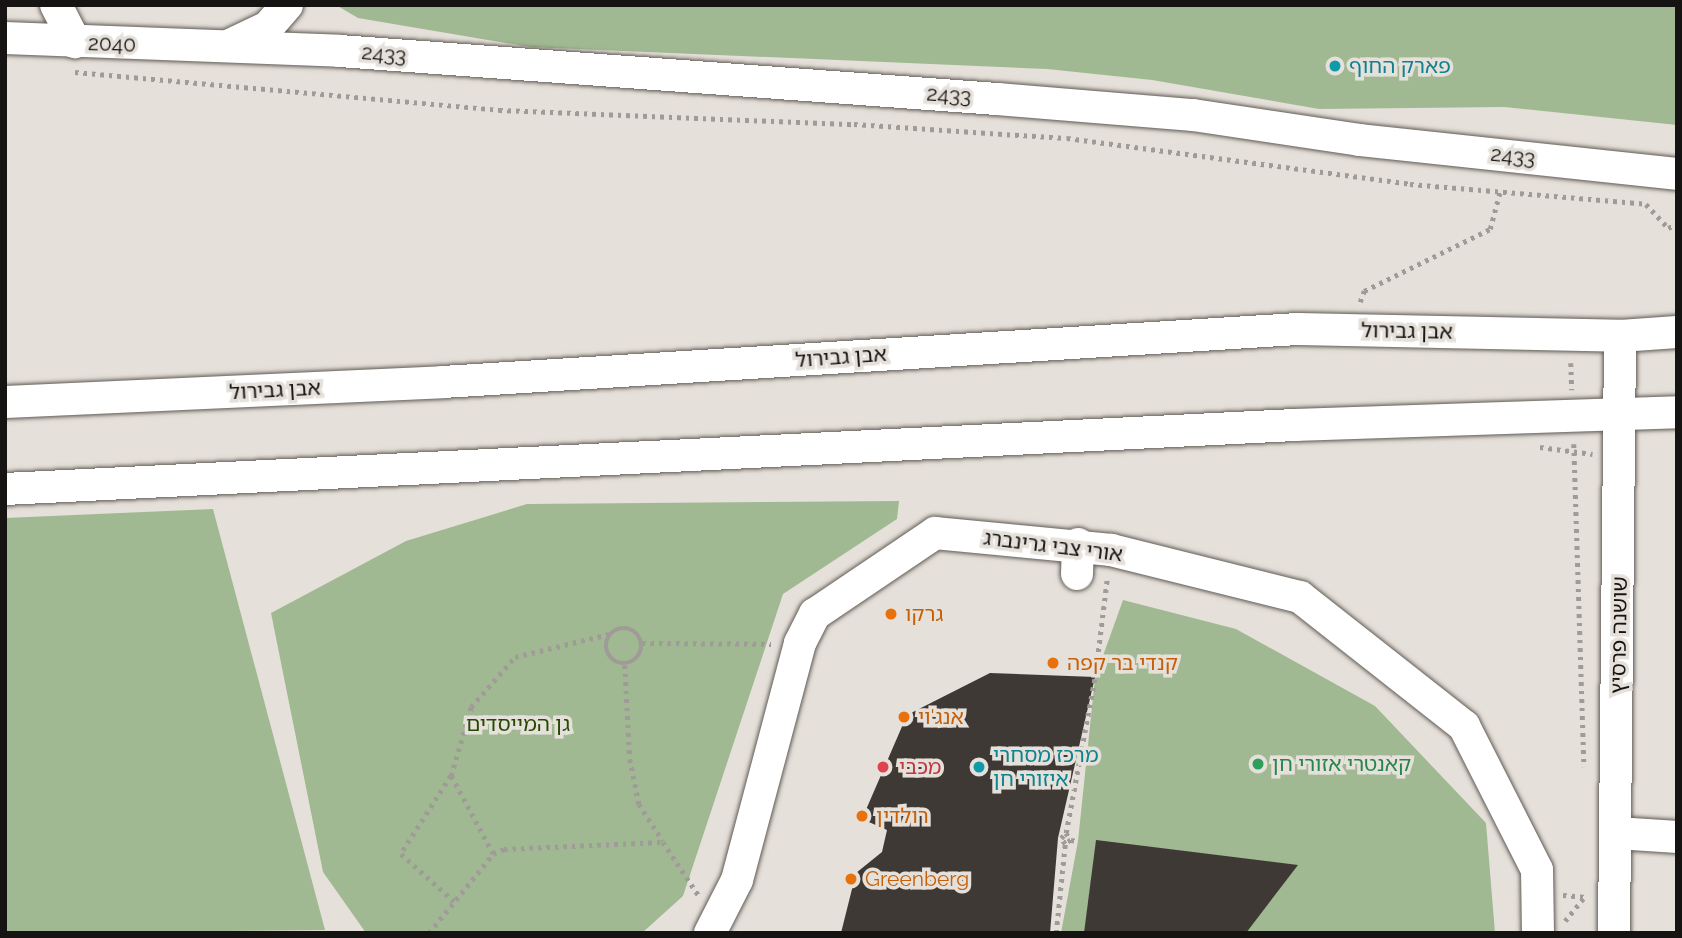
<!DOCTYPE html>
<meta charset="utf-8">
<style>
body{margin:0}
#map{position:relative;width:1682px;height:938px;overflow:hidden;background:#e6e0da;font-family:Raleway,"Noto Sans Hebrew",sans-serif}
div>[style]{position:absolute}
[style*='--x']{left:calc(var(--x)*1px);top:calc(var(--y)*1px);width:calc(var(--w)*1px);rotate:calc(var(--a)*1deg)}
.green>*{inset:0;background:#a1b992}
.building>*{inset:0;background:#3e3934}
.path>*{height:4.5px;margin-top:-2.25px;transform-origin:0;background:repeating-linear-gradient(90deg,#9f9b96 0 3.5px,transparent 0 8.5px)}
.path>.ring{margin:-2.25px;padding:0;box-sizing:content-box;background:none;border:4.5px solid #9f9b96;border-radius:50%}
.roads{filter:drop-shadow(0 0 2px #605b55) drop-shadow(0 0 2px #605b55)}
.minor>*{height:32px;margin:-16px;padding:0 16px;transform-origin:16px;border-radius:16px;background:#fff}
.dots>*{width:19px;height:19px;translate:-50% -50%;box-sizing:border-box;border:4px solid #e6e0da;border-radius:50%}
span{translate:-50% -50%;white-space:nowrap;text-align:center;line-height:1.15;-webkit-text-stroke:7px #e6e0da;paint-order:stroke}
.street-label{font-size:21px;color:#161412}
.culture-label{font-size:21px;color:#0d838f}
.left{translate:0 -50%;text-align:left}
.food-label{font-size:21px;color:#c56008}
.park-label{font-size:21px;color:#274a03}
.leisure-label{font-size:21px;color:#27864d}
.health-label{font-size:21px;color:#be3a42}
.frame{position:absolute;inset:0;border:7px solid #161412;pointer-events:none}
</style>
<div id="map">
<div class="green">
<div style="clip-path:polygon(336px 5px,1677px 5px,1677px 125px,1504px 107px,1319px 109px,1152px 80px,1047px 69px,530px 47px,358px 18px)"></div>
<div style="clip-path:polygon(899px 501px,897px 519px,783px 594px,683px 896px,642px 933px,366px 933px,323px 872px,271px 613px,406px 541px,527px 504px)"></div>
<div style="clip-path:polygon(213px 509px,325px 930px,5px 933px,5px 518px)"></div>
<div style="clip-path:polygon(1123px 600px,1236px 629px,1375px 706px,1486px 823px,1495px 933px,1061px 933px,1078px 841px,1095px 678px)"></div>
</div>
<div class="building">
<div style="clip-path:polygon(990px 673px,1095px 677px,1058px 838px,1050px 933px,841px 933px,856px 873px,882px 852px,887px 830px,862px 819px,907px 715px)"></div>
<div style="clip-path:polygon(1096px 840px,1298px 865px,1246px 933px,1084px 933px)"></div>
</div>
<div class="path">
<div style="--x:75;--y:72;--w:426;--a:5.1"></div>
<div style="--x:499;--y:110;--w:355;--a:2.3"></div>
<div style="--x:854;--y:124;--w:213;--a:3.8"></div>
<div style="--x:1067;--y:138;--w:346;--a:7.6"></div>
<div style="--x:1410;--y:184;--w:237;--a:4.8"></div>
<div style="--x:1646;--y:204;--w:33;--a:47"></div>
<div style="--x:1668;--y:228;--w:10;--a:-24"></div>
<div style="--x:1360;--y:302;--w:12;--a:-70"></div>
<div style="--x:1364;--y:291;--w:140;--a:-26.2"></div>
<div style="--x:1490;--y:229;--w:39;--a:-75"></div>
<div style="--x:1571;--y:363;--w:27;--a:88"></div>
<div style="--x:1574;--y:444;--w:323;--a:88.2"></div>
<div style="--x:1540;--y:447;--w:53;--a:7.5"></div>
<div class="ring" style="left:606px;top:628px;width:31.5px;height:31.5px"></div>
<div style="--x:642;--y:643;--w:129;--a:0.4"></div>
<div style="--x:625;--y:665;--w:94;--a:87"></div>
<div style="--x:630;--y:759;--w:46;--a:78.7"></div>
<div style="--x:639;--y:804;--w:44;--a:57"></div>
<div style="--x:451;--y:776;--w:93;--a:122.7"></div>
<div style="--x:401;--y:854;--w:71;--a:41.6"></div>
<div style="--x:1066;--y:833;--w:9;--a:54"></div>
<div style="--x:1071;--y:840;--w:7;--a:146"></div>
<div style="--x:1065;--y:844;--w:7;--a:-124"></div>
<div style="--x:1061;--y:838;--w:7;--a:-45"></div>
<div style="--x:1066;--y:833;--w:159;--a:-79.5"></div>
<div style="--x:1095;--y:677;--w:99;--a:-83"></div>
<div style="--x:1071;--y:840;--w:7;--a:8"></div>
<div style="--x:493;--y:854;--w:12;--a:-24"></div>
<div style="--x:504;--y:849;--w:159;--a:-2.5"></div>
<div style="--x:663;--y:842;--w:65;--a:56.3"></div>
<div style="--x:1563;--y:895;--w:23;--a:5"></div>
<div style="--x:1565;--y:921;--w:33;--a:-51"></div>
<div style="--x:429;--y:933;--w:102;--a:-51"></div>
<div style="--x:493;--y:854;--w:89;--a:-118.3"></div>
<div style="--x:451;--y:776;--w:72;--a:-73.8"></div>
<div style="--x:471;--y:707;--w:67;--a:-48.7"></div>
<div style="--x:515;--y:657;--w:97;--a:-13.7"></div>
<div style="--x:1056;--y:933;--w:89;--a:-84.2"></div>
</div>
<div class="roads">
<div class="minor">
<div style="--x:56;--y:5;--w:42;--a:62.8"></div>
<div style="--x:5;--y:38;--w:335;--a:2.2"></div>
<div style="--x:340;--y:51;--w:659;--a:4.18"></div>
<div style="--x:997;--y:99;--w:197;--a:4.7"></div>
<div style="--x:1193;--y:115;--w:169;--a:8.5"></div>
<div style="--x:1360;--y:140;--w:319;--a:6.1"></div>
<div style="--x:230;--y:45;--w:42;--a:-25.3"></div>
<div style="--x:268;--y:27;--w:29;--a:-49"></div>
<div style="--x:5;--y:402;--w:438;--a:-2.6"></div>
<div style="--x:443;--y:382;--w:857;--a:-3.55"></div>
<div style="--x:1298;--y:329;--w:322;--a:1.2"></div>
<div style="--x:1620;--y:336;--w:57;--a:-4"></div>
<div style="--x:5;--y:489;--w:1292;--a:-2.84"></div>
<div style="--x:1295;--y:425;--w:382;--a:-1.9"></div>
<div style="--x:1077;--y:574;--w:30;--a:-88"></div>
<div style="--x:1617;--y:833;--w:60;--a:3.8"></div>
<div style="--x:710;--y:933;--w:59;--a:-63"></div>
<div style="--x:737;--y:880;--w:245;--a:-75.1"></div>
<div style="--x:800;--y:643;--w:33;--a:-63"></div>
<div style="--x:815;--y:614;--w:145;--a:-34"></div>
<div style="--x:935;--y:533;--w:177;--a:5.5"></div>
<div style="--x:1111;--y:550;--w:195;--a:14"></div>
<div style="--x:1300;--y:597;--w:209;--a:38.2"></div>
<div style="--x:1464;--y:726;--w:161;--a:63.1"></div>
<div style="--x:1537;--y:870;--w:63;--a:89.1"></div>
<div style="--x:1614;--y:933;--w:597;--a:-89.42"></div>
</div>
</div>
<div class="dots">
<div style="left:1335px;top:66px;background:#0f9aa8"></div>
<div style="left:891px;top:614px;background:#e8710a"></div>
<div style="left:1053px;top:663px;background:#e8710a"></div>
<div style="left:904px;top:717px;background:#e8710a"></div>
<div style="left:1258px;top:764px;background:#2e9e5b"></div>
<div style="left:883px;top:767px;background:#e0444e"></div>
<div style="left:979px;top:767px;background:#0f9aa8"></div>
<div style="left:862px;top:816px;background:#e8710a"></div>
<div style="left:851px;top:879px;background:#e8710a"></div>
</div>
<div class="street-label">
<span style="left:112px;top:44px;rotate:2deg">2040</span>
<span style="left:384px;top:54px;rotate:5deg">2433</span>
<span style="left:949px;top:95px;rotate:4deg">2433</span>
<span style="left:1513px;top:156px;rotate:6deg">2433</span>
<span style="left:1407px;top:331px;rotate:1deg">אבן גבירול</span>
<span style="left:841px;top:357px;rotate:-4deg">אבן גבירול</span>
<span style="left:275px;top:390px;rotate:-3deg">אבן גבירול</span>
<span style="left:1053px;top:546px;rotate:7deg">אורי צבי גרינברג</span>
<span style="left:1619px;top:635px;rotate:-89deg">שושנה פרסיץ</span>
</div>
<div class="culture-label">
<span class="left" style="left:1349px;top:66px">פארק החוף</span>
<span class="left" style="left:993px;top:767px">מרכז מסחרי<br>איזורי חן</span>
</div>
<div class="food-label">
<span class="left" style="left:905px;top:614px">גרקו</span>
<span class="left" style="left:1067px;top:663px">קנדי בר קפה</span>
<span class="left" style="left:918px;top:717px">אנג'וי</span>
<span class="left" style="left:876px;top:816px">רולדין</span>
<span class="left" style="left:865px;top:879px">Greenberg</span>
</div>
<div class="park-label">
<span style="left:518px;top:724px">גן המייסדים</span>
</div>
<div class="leisure-label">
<span class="left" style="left:1272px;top:764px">קאנטרי אזורי חן</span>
</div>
<div class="health-label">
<span class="left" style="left:899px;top:767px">מכבי</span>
</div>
<div class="frame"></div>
</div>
